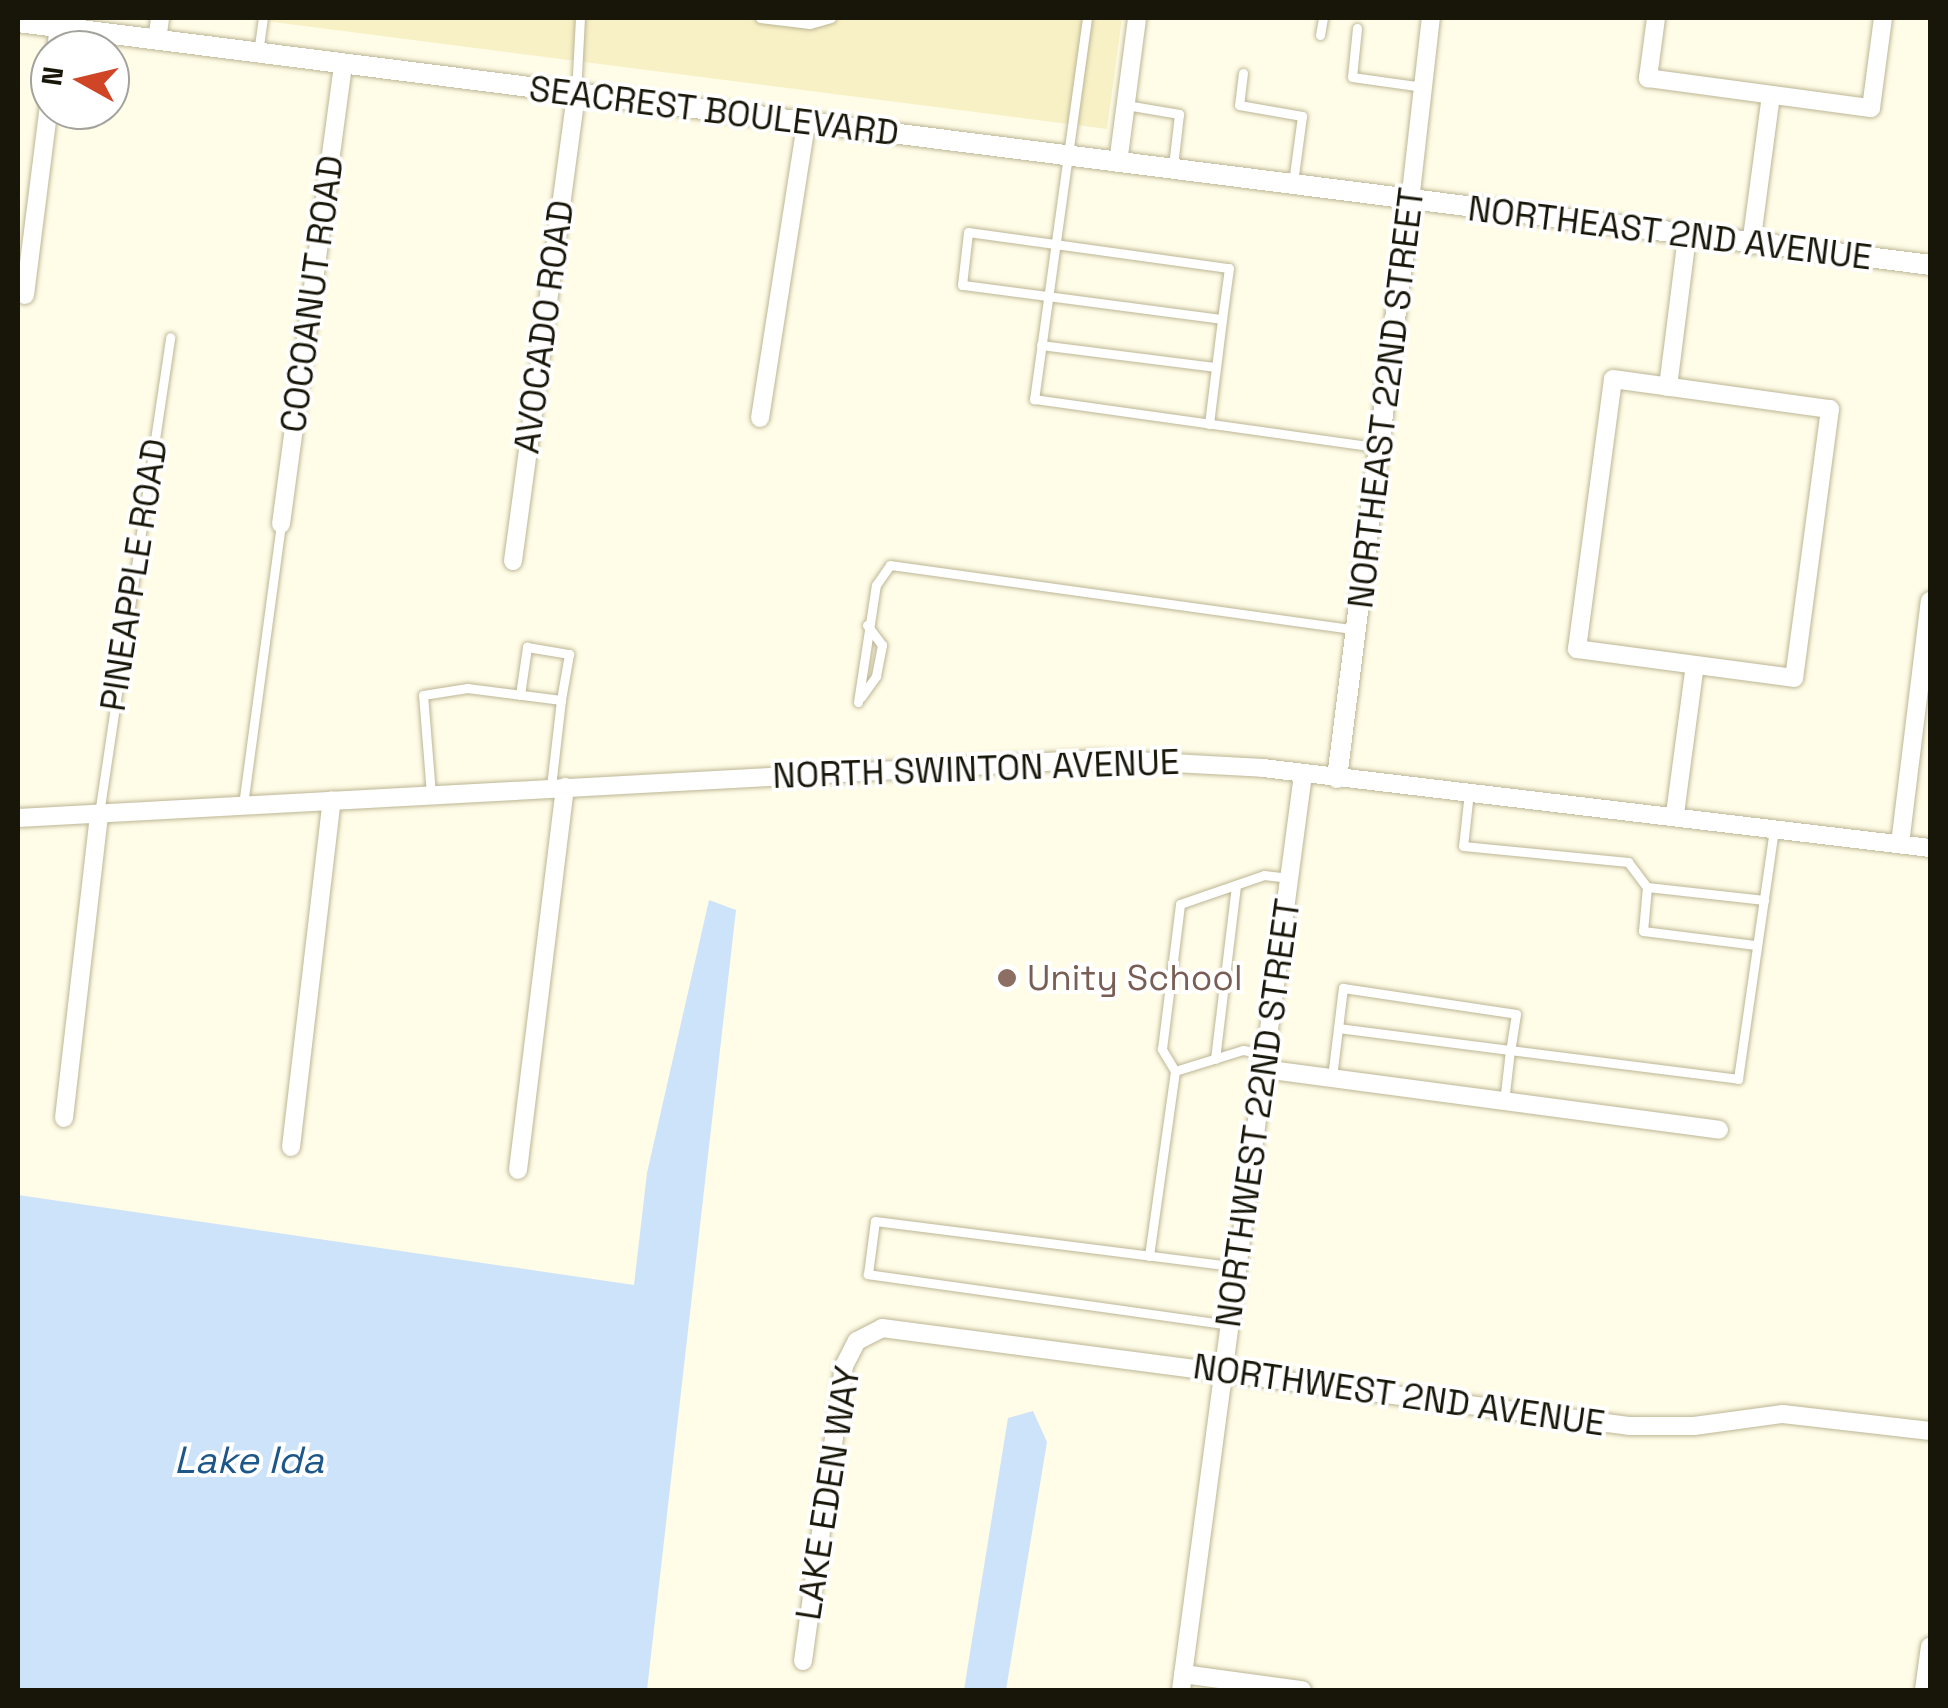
<!DOCTYPE html>
<style>
body{margin:0}
#map{position:relative;width:1948px;height:1708px;overflow:hidden;background:#fffce7;font-family:"Space Grotesk",sans-serif}
div>[style]{position:absolute}
[style*='--x']{left:calc(var(--x)*1px);top:calc(var(--y)*1px);width:calc(var(--w)*1px);rotate:calc(var(--a)*1deg)}
.built>*{inset:0;background:#f8f1c6}
.water>*{inset:0;background:#cde3f9}
.roads{filter:drop-shadow(0 0 2px #bcb695) drop-shadow(0 0 2px #bcb695)}
.service>*{height:9px;margin:-4.5px;padding:0 4.5px;transform-origin:4.5px;border-radius:4.5px;background:#fff}
.minor>*{height:18px;margin:-9px;padding:0 9px;transform-origin:9px;border-radius:9px;background:#fff}
.tertiary>*{height:20px;margin:-10px;padding:0 10px;transform-origin:10px;border-radius:10px;background:#fff}
.dots>*{width:28px;height:28px;translate:-50% -50%;box-sizing:border-box;border:5px solid #fff;border-radius:50%}
span{translate:-50% -50%;white-space:nowrap;text-align:center;line-height:1.15;-webkit-text-stroke:8px #fff;paint-order:stroke}
.street-label{font-size:35px;color:#181609}
.education-label{font-size:35px;color:#785e54}
.left{translate:0 -50%;text-align:left}
.water-label{font-size:38px;color:#1d5789;font-style:italic}
.frame{position:absolute;inset:0;border:20px solid #181609;pointer-events:none}
.north{position:absolute;left:30px;top:30px;width:100px;height:100px;box-sizing:border-box;background:#fff;border:2px solid #a3a29d;border-radius:50%;rotate:278deg;font-size:28px;font-weight:700;line-height:40px;text-align:center;color:#181609}
.north::after{content:'';display:block;margin:auto;width:35px;height:45px;background:#d04526;clip-path:polygon(50% 0,100% 100%,50% 72%,0 100%)}
</style>
<div id="map">
<div class="built">
<div style="clip-path:polygon(242px 18px,1122px 18px,1107px 129px)"></div>
</div>
<div class="water">
<div style="clip-path:polygon(709px 900px,736px 910px,647px 1690px,18px 1690px,18px 1195px,634px 1285px,647px 1173px)"></div>
<div style="clip-path:polygon(1033px 1411px,1047px 1442px,1006px 1690px,964px 1690px,1008px 1418px)"></div>
</div>
<div class="roads">
<div class="service">
<div style="--x:760;--y:18;--w:50;--a:6.8"></div>
<div style="--x:810;--y:24;--w:22;--a:-16"></div>
<div style="--x:1087;--y:18;--w:385;--a:97.9"></div>
<div style="--x:1034;--y:399;--w:345;--a:8"></div>
<div style="--x:1357;--y:28;--w:49;--a:95.8"></div>
<div style="--x:1352;--y:77;--w:72;--a:8"></div>
<div style="--x:1320;--y:35;--w:17;--a:-80"></div>
<div style="--x:258;--y:53;--w:35;--a:-82"></div>
<div style="--x:1243;--y:73;--w:32;--a:97"></div>
<div style="--x:1239;--y:105;--w:64;--a:9.9"></div>
<div style="--x:1302;--y:116;--w:68;--a:97.7"></div>
<div style="--x:576;--y:94;--w:76;--a:-87"></div>
<div style="--x:1126;--y:105;--w:54;--a:9.6"></div>
<div style="--x:1179;--y:114;--w:52;--a:96.6"></div>
<div style="--x:1041;--y:345;--w:176;--a:7.2"></div>
<div style="--x:1209;--y:424;--w:106;--a:-82.9"></div>
<div style="--x:1222;--y:319;--w:262;--a:-172.5"></div>
<div style="--x:962;--y:285;--w:53;--a:-83.5"></div>
<div style="--x:968;--y:232;--w:263;--a:7.9"></div>
<div style="--x:1229;--y:268;--w:51;--a:97.8"></div>
<div style="--x:520;--y:695;--w:49;--a:-81.7"></div>
<div style="--x:527;--y:647;--w:43;--a:9.5"></div>
<div style="--x:569;--y:654;--w:47;--a:99.9"></div>
<div style="--x:861;--y:697;--w:26;--a:-54"></div>
<div style="--x:876;--y:676;--w:32;--a:-79"></div>
<div style="--x:882;--y:645;--w:25;--a:-127"></div>
<div style="--x:858;--y:702;--w:118;--a:-81.3"></div>
<div style="--x:876;--y:585;--w:24;--a:-55"></div>
<div style="--x:890;--y:565;--w:471;--a:7.9"></div>
<div style="--x:1469;--y:792;--w:54;--a:96.3"></div>
<div style="--x:1463;--y:846;--w:166;--a:5.5"></div>
<div style="--x:1628;--y:862;--w:31;--a:53"></div>
<div style="--x:1647;--y:887;--w:44;--a:95.2"></div>
<div style="--x:1643;--y:931;--w:114;--a:7.1"></div>
<div style="--x:431;--y:794;--w:99;--a:-94.6"></div>
<div style="--x:423;--y:695;--w:45;--a:-9"></div>
<div style="--x:467;--y:688;--w:95;--a:7.3"></div>
<div style="--x:561;--y:700;--w:88;--a:96.6"></div>
<div style="--x:243;--y:805;--w:284;--a:-82.3"></div>
<div style="--x:99;--y:814;--w:482;--a:-81.5"></div>
<div style="--x:1647;--y:887;--w:118;--a:6.3"></div>
<div style="--x:1338;--y:1028;--w:173;--a:7.3"></div>
<div style="--x:1510;--y:1050;--w:52;--a:96.6"></div>
<div style="--x:1215;--y:1059;--w:175;--a:-83.1"></div>
<div style="--x:1175;--y:1071;--w:26;--a:-121"></div>
<div style="--x:1162;--y:1049;--w:146;--a:-82.9"></div>
<div style="--x:1180;--y:904;--w:89;--a:-19"></div>
<div style="--x:1264;--y:875;--w:25;--a:7"></div>
<div style="--x:1332;--y:1077;--w:90;--a:-83"></div>
<div style="--x:1343;--y:988;--w:175;--a:8.5"></div>
<div style="--x:1516;--y:1014;--w:36;--a:99"></div>
<div style="--x:1510;--y:1050;--w:230;--a:7.2"></div>
<div style="--x:1738;--y:1079;--w:253;--a:-81.8"></div>
<div style="--x:1149;--y:1256;--w:187;--a:-82"></div>
<div style="--x:1175;--y:1071;--w:71;--a:-17.2"></div>
<div style="--x:1243;--y:1050;--w:23;--a:10"></div>
<div style="--x:1230;--y:1325;--w:366;--a:-172"></div>
<div style="--x:868;--y:1274;--w:53;--a:-82.5"></div>
<div style="--x:875;--y:1221;--w:366;--a:7.2"></div>
</div>
<div class="minor">
<div style="--x:1656;--y:18;--w:61;--a:97.6"></div>
<div style="--x:1648;--y:78;--w:225;--a:7.7"></div>
<div style="--x:1871;--y:108;--w:91;--a:-82.4"></div>
<div style="--x:157;--y:40;--w:22;--a:-82"></div>
<div style="--x:56;--y:50;--w:23;--a:-83"></div>
<div style="--x:1118;--y:163;--w:146;--a:-82.5"></div>
<div style="--x:1410;--y:201;--w:184;--a:-83.5"></div>
<div style="--x:1751;--y:245;--w:151;--a:-82.4"></div>
<div style="--x:25;--y:295;--w:199;--a:-82.8"></div>
<div style="--x:1613;--y:379;--w:219;--a:7.9"></div>
<div style="--x:1830;--y:409;--w:271;--a:97.6"></div>
<div style="--x:1794;--y:678;--w:219;--a:-172.4"></div>
<div style="--x:1577;--y:649;--w:272;--a:-82.4"></div>
<div style="--x:1668;--y:387;--w:152;--a:-82.8"></div>
<div style="--x:760;--y:418;--w:299;--a:-81.1"></div>
<div style="--x:281;--y:524;--w:464;--a:-82.3"></div>
<div style="--x:513;--y:561;--w:471;--a:-82.3"></div>
<div style="--x:1675;--y:814;--w:150;--a:-82.4"></div>
<div style="--x:18;--y:818;--w:1083;--a:-3.12"></div>
<div style="--x:1099;--y:759;--w:164;--a:3.1"></div>
<div style="--x:1263;--y:768;--w:672;--a:6.84"></div>
<div style="--x:1900;--y:844;--w:245;--a:-83"></div>
<div style="--x:1264;--y:1069;--w:459;--a:7.6"></div>
<div style="--x:64;--y:1118;--w:306;--a:-83.4"></div>
<div style="--x:291;--y:1147;--w:349;--a:-83.3"></div>
<div style="--x:518;--y:1170;--w:386;--a:-83"></div>
<div style="--x:803;--y:1661;--w:298;--a:-82.1"></div>
<div style="--x:844;--y:1366;--w:28;--a:-63"></div>
<div style="--x:857;--y:1341;--w:28;--a:-27"></div>
<div style="--x:882;--y:1328;--w:753;--a:7.47"></div>
<div style="--x:1629;--y:1426;--w:65;--a:0"></div>
<div style="--x:1694;--y:1426;--w:90;--a:-7.7"></div>
<div style="--x:1783;--y:1414;--w:148;--a:6.6"></div>
<div style="--x:1183;--y:1674;--w:120;--a:7.7"></div>
<div style="--x:1181;--y:1690;--w:924;--a:-82.41"></div>
<div style="--x:1924;--y:1690;--w:44;--a:-82.2"></div>
</div>
<div class="tertiary">
<div style="--x:18;--y:22;--w:1927;--a:7.24"></div>
<div style="--x:1337;--y:778;--w:582;--a:-82.79"></div>
</div>
</div>
<div class="dots">
<div style="left:1007px;top:978px;background:#8d6e63"></div>
</div>
<div class="street-label">
<span style="left:714px;top:111px;rotate:7deg">SEACREST BOULEVARD</span>
<span style="left:1670px;top:233px;rotate:7deg">NORTHEAST 2ND AVENUE</span>
<span style="left:312px;top:294px;rotate:-82deg">COCOANUT ROAD</span>
<span style="left:544px;top:327px;rotate:-82deg">AVOCADO ROAD</span>
<span style="left:1386px;top:398px;rotate:-83deg">NORTHEAST 22ND STREET</span>
<span style="left:134px;top:575px;rotate:-81deg">PINEAPPLE ROAD</span>
<span style="left:976px;top:769px;rotate:-2deg">NORTH SWINTON AVENUE</span>
<span style="left:1258px;top:1113px;rotate:-82deg">NORTHWEST 22ND STREET</span>
<span style="left:1399px;top:1395px;rotate:8deg">NORTHWEST 2ND AVENUE</span>
<span style="left:828px;top:1493px;rotate:-81deg">LAKE EDEN WAY</span>
</div>
<div class="education-label">
<span class="left" style="left:1027px;top:978px">Unity School</span>
</div>
<div class="water-label">
<span style="left:249px;top:1461px">Lake Ida</span>
</div>
<div class="frame"></div>
<div class="north">N</div>
</div>
